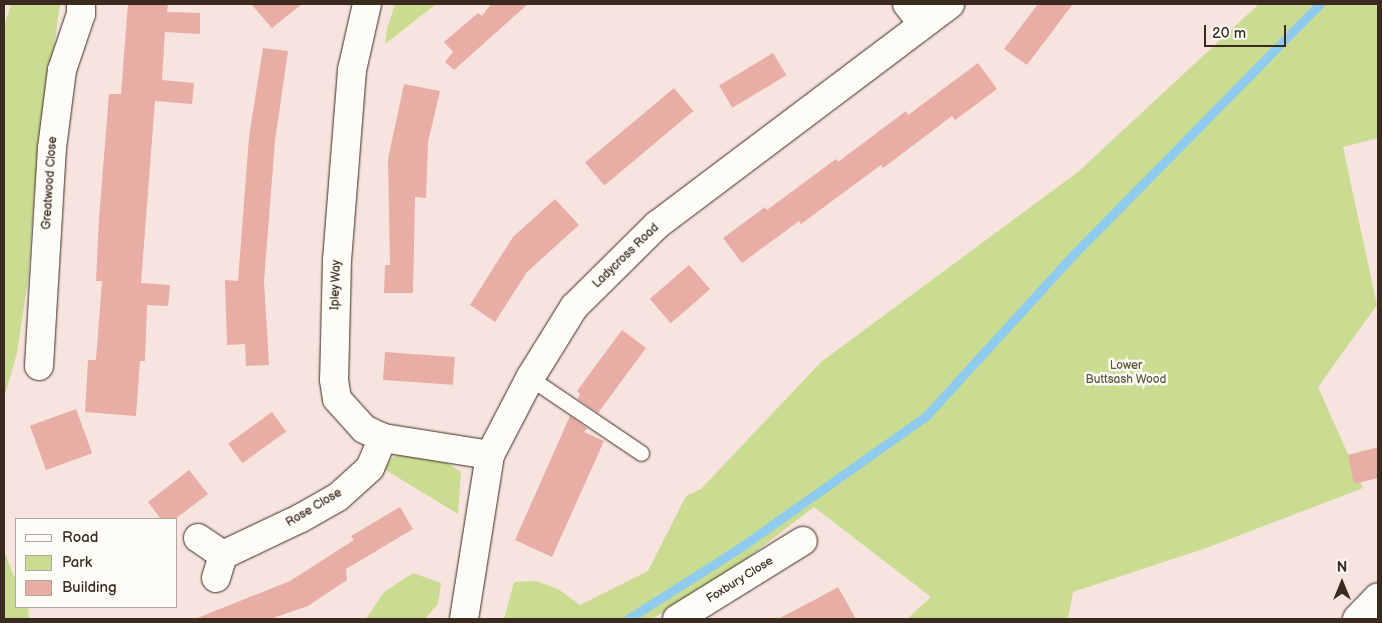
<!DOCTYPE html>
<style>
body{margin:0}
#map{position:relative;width:1382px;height:623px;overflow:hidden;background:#f7e4de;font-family:"Balsamiq Sans",sans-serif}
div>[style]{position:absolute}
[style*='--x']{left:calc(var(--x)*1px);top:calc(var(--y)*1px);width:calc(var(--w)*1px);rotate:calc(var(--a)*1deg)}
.green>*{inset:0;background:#c9dc91}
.stream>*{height:9px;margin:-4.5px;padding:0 4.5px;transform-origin:4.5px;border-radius:4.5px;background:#8fcaef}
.building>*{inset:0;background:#e8ada4;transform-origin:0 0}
.roads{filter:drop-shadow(0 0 1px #3b2a1e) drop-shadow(0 0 1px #3b2a1e)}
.lane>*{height:15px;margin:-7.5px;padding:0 7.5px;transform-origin:7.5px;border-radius:7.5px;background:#fdfcf7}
.street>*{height:28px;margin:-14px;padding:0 14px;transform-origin:14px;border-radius:14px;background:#fdfcf7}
span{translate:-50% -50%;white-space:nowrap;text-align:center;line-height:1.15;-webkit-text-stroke:5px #fdfcf7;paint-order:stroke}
.street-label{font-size:12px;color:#3b2a1e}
.park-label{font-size:12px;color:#5e563b}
.frame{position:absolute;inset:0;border:5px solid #3b2a1e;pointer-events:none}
.legend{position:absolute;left:15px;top:518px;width:162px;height:90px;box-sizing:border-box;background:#fdfcf7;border:1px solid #afa8a0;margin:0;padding:6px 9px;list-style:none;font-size:15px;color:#3b2a1e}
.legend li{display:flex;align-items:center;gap:10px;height:25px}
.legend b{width:25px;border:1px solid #afa8a0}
.north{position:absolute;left:1317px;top:558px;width:50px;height:50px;-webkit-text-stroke:4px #fdfcf7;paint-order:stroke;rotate:0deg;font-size:14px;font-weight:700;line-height:20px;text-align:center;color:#3b2a1e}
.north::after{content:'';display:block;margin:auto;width:18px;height:22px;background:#3b2a1e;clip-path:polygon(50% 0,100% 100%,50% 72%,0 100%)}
.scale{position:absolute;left:1204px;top:25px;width:82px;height:22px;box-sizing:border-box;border:2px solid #3b2a1e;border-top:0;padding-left:6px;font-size:15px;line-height:18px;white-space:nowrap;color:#3b2a1e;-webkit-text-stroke:4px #fdfcf7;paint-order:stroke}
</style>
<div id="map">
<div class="green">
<div style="clip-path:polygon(11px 4px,60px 4px,35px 184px,28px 280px,17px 353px,4px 398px,4px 26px)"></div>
<div style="clip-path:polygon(395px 4px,436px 4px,385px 44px,387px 29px)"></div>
<div style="clip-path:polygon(1259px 4px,1378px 4px,1378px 138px,1343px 147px,1377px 305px,1318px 387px,1363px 488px,1209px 547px,1073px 592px,1068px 619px,907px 619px,931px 597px,814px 507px,725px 575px,652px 619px,504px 619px,514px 582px,536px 581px,558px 589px,580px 605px,648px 571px,686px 496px,701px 489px,821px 362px,1078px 172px)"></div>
<div style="clip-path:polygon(405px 452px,443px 460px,461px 472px,458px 514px,384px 469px,392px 458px)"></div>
<div style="clip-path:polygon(4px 551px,16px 581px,16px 607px,28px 607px,29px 619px,4px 619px)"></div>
<div style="clip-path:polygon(413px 573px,441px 583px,438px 604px,425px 619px,366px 619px,384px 592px)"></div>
</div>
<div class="stream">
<div style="--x:628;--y:619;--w:134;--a:-32.5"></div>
<div style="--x:741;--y:547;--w:227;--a:-35.3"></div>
<div style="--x:926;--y:416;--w:221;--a:-47.6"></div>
<div style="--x:1075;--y:253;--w:349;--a:-45.5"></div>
</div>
<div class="building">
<div style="clip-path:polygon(128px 4px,168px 4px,167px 12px,200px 13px,200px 34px,165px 32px,162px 80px,194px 83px,192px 104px,155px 101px,141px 283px,170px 285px,168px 306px,147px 305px,145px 361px,140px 361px,136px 416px,85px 412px,88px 360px,96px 360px,102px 281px,96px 281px,99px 219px,109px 94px,121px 94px)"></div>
<div style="clip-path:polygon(251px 4px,302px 4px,272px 28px)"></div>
<div style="clip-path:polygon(491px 4px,528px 4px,454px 70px,445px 62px,453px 52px,444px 42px,478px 13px,482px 16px)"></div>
<div style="clip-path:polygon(1038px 4px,1073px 4px,1027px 65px,1004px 49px)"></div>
<div style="clip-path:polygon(263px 48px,288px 51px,275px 141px,264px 281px,269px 365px,246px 366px,245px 344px,227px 345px,225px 280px,238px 281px,249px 137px)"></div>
<div style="left:773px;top:53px;width:26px;height:63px;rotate:59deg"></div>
<div style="clip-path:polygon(978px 63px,997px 89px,955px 120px,952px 116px,883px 168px,881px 165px,801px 224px,799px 221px,742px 263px,723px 238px,765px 207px,767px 210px,836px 159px,838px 162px,906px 111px,908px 115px)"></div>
<div style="clip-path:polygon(404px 84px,440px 91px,428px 142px,426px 198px,415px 197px,413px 293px,384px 293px,385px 265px,390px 265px,388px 159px)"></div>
<div style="left:674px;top:88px;width:30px;height:116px;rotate:50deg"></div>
<div style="clip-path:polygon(555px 199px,579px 225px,527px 272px,495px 322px,470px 305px,513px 237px)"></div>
<div style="left:689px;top:265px;width:32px;height:52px;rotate:49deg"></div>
<div style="clip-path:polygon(622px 330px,646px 348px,598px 413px,578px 399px,580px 394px,577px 391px)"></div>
<div style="left:385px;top:352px;width:70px;height:28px;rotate:4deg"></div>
<div style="left:76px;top:409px;width:47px;height:49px;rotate:70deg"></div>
<div style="left:272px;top:412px;width:24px;height:54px;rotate:54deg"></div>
<div style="clip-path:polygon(570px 416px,587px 428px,584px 432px,604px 441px,552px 557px,515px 540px)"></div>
<div style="clip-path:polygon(1378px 447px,1378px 478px,1354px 484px,1348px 455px)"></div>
<div style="clip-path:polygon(189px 470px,208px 494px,175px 519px,161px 519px,148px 502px)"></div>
<div style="clip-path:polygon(400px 507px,413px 529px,346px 569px,347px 580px,308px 606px,270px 619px,195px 619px,290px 581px,354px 540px,351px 536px)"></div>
<div style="clip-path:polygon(838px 587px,856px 619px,778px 619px,818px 598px)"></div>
</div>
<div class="roads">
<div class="lane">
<div style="--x:530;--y:378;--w:134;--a:34"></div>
</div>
<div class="street">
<div style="--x:367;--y:4;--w:68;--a:102.8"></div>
<div style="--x:352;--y:70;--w:191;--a:94.5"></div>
<div style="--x:337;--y:260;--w:120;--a:91.4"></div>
<div style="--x:334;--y:380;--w:19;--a:81"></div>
<div style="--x:337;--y:399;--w:40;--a:48"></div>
<div style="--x:364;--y:429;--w:21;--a:25"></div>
<div style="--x:383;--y:438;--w:108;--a:9"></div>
<div style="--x:907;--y:4;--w:24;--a:52"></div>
<div style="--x:39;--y:366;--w:218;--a:-86.6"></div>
<div style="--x:52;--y:148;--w:79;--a:-82.7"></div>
<div style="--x:62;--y:70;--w:59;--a:-71.3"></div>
<div style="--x:81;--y:14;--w:10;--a:-90"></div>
<div style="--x:198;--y:538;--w:30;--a:34"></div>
<div style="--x:223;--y:555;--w:86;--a:-25.4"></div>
<div style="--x:301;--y:518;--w:43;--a:-29.6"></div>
<div style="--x:338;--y:497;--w:43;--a:-42.2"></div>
<div style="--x:370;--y:468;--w:33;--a:-67"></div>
<div style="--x:216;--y:578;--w:24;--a:-73"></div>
<div style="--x:464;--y:619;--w:166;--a:-81"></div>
<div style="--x:490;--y:455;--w:87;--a:-62.5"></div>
<div style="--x:530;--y:378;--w:84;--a:-58.2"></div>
<div style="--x:574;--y:307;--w:117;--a:-44.7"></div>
<div style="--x:657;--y:225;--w:367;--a:-37"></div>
<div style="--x:677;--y:619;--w:148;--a:-31.8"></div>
<div style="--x:1357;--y:619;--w:30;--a:-46"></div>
</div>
</div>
<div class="street-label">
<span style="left:50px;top:183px;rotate:-86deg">Greatwood Close</span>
<span style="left:626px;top:256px;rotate:-44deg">Ladycross Road</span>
<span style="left:336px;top:285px;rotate:-88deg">Ipley Way</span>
<span style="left:314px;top:508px;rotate:-31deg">Rose Close</span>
<span style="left:740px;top:580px;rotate:-32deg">Foxbury Close</span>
</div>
<div class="park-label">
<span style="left:1126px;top:373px">Lower<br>Buttsash Wood</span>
</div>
<div class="frame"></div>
<ul class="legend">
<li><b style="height:6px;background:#fdfcf7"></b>Road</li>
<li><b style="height:14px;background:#c9dc91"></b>Park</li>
<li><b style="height:14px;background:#e8ada4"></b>Building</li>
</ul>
<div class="north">N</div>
<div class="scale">20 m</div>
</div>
